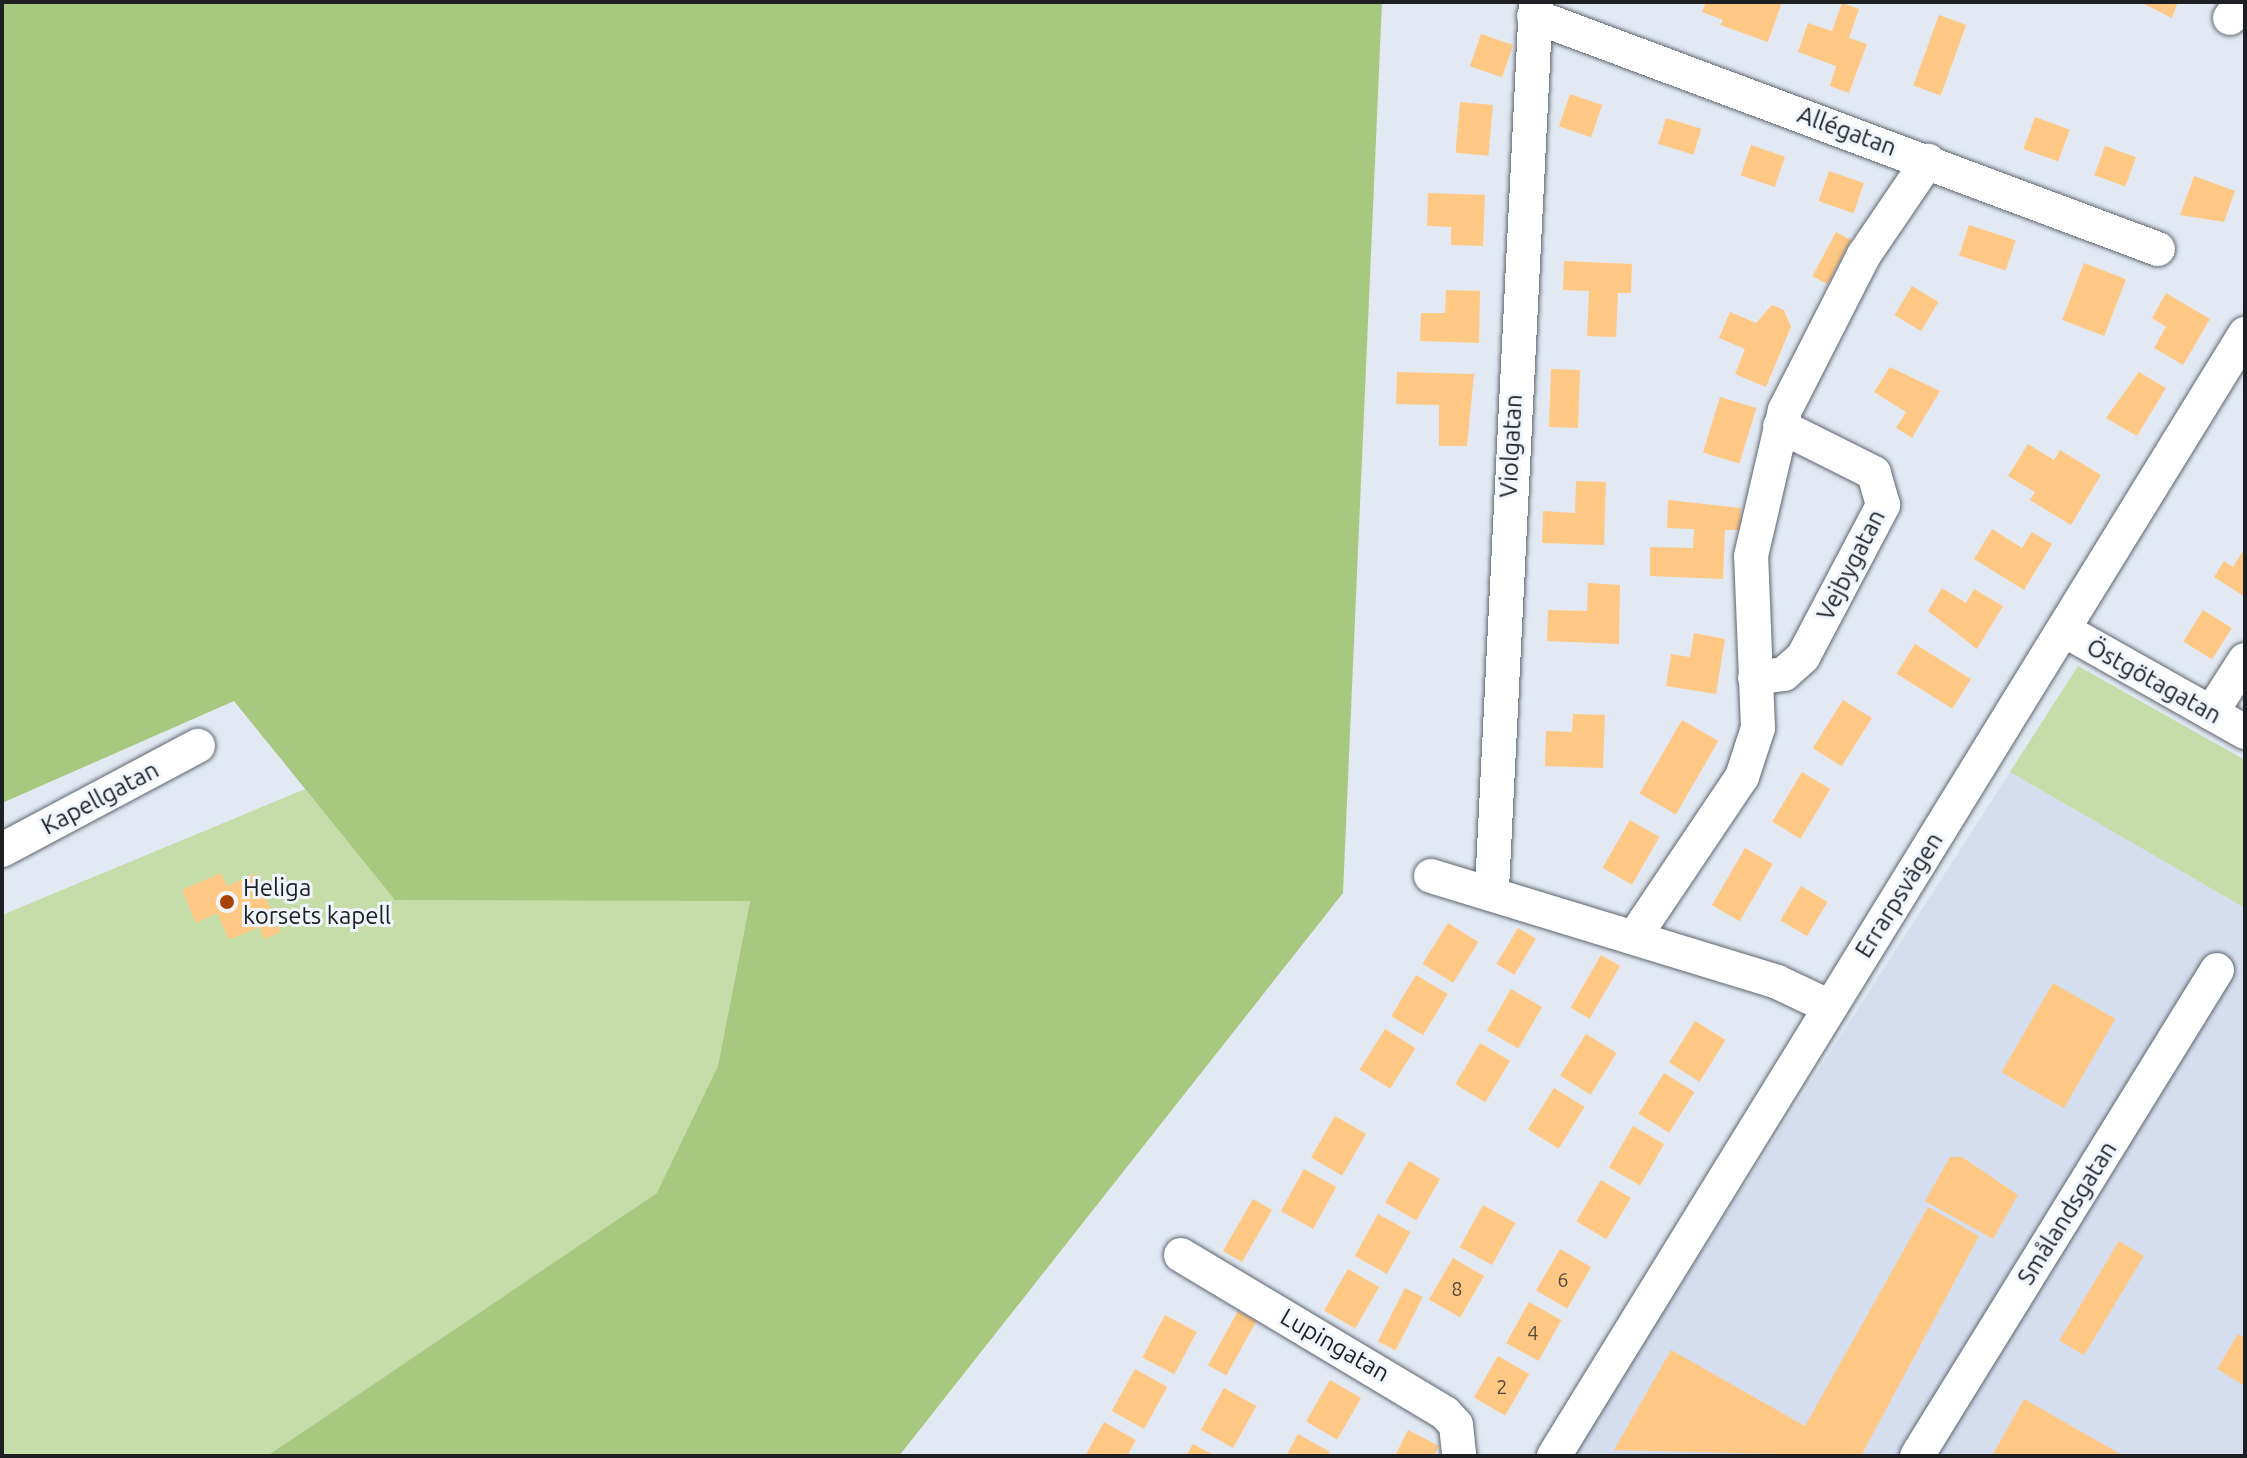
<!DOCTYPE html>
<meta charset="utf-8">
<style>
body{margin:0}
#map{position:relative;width:2247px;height:1458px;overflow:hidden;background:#e2e9f3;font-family:Ubuntu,sans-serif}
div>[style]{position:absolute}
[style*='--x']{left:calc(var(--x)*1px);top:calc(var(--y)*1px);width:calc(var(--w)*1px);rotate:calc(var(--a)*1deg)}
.built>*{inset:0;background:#d4deef}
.green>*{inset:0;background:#c4dda9}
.forest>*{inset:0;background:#a6c87f}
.building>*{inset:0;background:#ffc985;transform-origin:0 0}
.roads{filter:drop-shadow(0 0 2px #5f656e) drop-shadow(0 0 2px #5f656e)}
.minor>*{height:34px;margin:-17px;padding:0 17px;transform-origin:17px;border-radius:17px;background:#fff}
.dots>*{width:22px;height:22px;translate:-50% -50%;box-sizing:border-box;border:4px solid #f1f6fe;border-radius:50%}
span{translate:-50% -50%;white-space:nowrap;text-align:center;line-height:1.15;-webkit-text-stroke:6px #f1f6fe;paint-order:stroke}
.number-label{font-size:20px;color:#564a3c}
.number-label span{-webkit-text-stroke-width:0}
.street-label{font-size:24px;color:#1d1f23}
.poi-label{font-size:24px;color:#1d1f23}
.left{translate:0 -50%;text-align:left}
.frame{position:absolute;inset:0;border:4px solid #1d1f23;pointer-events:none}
</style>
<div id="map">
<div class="built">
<div style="clip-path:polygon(2010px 772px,2245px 908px,2245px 1456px,1572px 1454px)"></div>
</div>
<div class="green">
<div style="clip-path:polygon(2078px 666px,2245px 760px,2245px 908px,2010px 772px)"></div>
<div style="clip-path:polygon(305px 789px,396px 900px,750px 900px,718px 1066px,658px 1193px,267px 1456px,2px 1456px,2px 915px)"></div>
</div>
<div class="forest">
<div style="clip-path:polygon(2px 2px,1382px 2px,1343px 893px,899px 1456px,267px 1456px,657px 1193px,718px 1066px,750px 901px,395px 900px,234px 701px,2px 803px)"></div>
</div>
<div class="building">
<div style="clip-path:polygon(1706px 2px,1758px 3px,1782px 2px,1768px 42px,1720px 25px,1723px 20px,1702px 12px)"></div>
<div style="clip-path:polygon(2140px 2px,2178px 2px,2172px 18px)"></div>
<div style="clip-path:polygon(1842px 3px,1859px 9px,1849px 38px,1867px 44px,1849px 93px,1830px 86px,1836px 66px,1798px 52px,1808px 23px,1832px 31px)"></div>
<div style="left:1939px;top:15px;width:29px;height:75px;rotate:20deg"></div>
<div style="left:1481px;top:34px;width:34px;height:34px;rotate:19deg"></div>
<div style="left:1570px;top:94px;width:34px;height:34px;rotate:19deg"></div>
<div style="left:1460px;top:102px;width:33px;height:51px;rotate:5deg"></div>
<div style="left:2035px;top:117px;width:37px;height:34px;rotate:20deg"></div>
<div style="left:1666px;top:118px;width:37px;height:27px;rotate:17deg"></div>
<div style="left:1751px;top:145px;width:36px;height:32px;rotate:19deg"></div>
<div style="left:2105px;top:146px;width:33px;height:31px;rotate:20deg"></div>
<div style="left:1829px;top:171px;width:37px;height:32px;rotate:19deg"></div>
<div style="clip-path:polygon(2194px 176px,2235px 191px,2224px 222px,2180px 215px)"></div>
<div style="clip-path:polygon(1428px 193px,1485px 195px,1483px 246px,1451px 245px,1451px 227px,1427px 226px)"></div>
<div style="left:1969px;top:225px;width:49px;height:32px;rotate:18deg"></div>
<div style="left:1836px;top:232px;width:17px;height:50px;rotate:28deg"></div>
<div style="clip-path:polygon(1564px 261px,1632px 264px,1631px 293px,1618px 293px,1616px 337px,1587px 336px,1589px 291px,1563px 290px)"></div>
<div style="left:2084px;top:263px;width:45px;height:61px;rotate:21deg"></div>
<div style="left:1912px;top:286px;width:31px;height:34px;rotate:31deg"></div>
<div style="clip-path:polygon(1446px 290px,1480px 291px,1479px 343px,1420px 341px,1421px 313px,1445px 313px)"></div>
<div style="clip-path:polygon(2166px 293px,2210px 319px,2183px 365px,2154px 348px,2166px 327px,2152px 318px)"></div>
<div style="clip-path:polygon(1772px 305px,1784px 310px,1791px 327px,1766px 387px,1735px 374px,1745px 349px,1719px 338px,1730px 312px,1756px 323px)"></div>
<div style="clip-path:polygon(1890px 367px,1940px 391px,1912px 438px,1896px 428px,1906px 412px,1874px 392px)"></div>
<div style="left:1551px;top:369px;width:29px;height:58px;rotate:2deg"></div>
<div style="clip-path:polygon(1397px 372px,1474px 374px,1467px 446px,1439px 446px,1439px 405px,1396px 404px)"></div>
<div style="clip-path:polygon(2139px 372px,2166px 388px,2137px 436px,2106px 418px)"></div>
<div style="left:1720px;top:397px;width:38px;height:58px;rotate:17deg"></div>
<div style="clip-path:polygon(2028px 444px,2054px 460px,2060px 450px,2101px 475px,2071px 525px,2030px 500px,2035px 492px,2008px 476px)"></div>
<div style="clip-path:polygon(1576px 481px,1606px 482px,1604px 545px,1542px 543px,1543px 511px,1575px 513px)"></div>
<div style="clip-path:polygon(1668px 500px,1741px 508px,1740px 530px,1725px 530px,1723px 579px,1650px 576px,1650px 547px,1693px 548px,1694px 529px,1667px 528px)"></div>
<div style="clip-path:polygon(1992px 529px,2022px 548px,2032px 532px,2052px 544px,2024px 590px,1974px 559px)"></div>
<div style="clip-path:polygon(2245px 548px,2245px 597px,2214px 577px,2224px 561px,2233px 567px)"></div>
<div style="clip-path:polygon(1588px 583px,1620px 585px,1619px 644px,1547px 641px,1548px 610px,1587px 611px)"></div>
<div style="clip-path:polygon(1942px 588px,1966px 603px,1974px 589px,2003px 606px,1977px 649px,1928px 611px)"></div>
<div style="left:2203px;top:610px;width:34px;height:37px;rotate:32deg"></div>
<div style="clip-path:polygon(1694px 633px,1725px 639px,1716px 694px,1666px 686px,1671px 654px,1690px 657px)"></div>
<div style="left:1915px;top:644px;width:66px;height:35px;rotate:32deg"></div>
<div style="left:1843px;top:700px;width:34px;height:57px;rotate:32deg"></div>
<div style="clip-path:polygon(1573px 714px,1605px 715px,1603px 768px,1545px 766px,1546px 731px,1572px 732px)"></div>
<div style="left:1682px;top:720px;width:42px;height:85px;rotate:30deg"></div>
<div style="left:1802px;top:772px;width:33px;height:58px;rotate:31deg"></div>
<div style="left:1630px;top:820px;width:34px;height:55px;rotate:30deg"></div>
<div style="left:1745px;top:848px;width:32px;height:66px;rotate:30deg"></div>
<div style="clip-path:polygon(221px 873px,227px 886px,255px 874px,281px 932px,264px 939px,259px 927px,229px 940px,217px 913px,196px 923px,182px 890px)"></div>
<div style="left:1801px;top:886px;width:31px;height:40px;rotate:31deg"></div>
<div style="left:1448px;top:923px;width:36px;height:48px;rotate:32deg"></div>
<div style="left:1518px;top:928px;width:21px;height:42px;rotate:31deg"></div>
<div style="left:1601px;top:955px;width:22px;height:61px;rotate:30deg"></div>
<div style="left:1416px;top:975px;width:37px;height:48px;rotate:31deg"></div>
<div style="left:2053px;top:983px;width:72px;height:103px;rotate:30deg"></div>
<div style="left:1511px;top:989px;width:36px;height:48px;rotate:30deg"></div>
<div style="left:1695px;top:1021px;width:36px;height:49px;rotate:32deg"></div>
<div style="left:1385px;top:1029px;width:36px;height:48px;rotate:32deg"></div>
<div style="left:1586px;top:1034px;width:36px;height:49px;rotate:32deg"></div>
<div style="left:1480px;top:1043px;width:35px;height:48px;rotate:31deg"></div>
<div style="left:1664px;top:1073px;width:36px;height:48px;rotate:32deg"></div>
<div style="left:1554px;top:1088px;width:36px;height:49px;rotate:32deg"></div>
<div style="left:1335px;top:1116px;width:36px;height:48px;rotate:30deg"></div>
<div style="left:1633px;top:1126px;width:36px;height:48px;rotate:30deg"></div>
<div style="clip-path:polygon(1950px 1157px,1962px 1157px,2018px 1195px,1993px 1239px,1925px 1201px)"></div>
<div style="left:1409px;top:1161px;width:36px;height:48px;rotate:30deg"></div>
<div style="left:1304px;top:1169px;width:37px;height:48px;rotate:29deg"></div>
<div style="left:1601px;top:1180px;width:35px;height:48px;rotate:31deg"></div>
<div style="left:1253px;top:1199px;width:22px;height:60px;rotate:30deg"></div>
<div style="left:1483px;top:1205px;width:37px;height:48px;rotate:29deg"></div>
<div style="clip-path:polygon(1928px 1207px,1979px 1236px,1861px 1456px,1614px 1450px,1671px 1350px,1805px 1426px)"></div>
<div style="left:1378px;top:1214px;width:37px;height:48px;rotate:29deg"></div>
<div style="left:2119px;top:1241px;width:29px;height:116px;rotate:31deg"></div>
<div style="left:1560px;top:1249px;width:36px;height:48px;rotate:30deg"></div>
<div style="left:1453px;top:1258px;width:36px;height:48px;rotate:30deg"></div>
<div style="left:1348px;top:1269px;width:36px;height:48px;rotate:30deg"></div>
<div style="left:1405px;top:1288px;width:20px;height:60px;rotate:27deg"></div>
<div style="left:1529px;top:1302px;width:37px;height:47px;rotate:29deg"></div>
<div style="left:1238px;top:1311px;width:21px;height:62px;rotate:29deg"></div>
<div style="left:1165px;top:1315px;width:36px;height:48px;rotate:28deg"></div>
<div style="clip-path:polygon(2238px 1334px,2245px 1338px,2245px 1386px,2217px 1369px)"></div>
<div style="left:1498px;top:1356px;width:36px;height:48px;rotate:30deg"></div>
<div style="left:1135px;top:1369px;width:37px;height:48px;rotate:29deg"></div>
<div style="left:1330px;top:1380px;width:36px;height:48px;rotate:30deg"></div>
<div style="left:1224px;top:1388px;width:37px;height:48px;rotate:29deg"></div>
<div style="clip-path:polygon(2024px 1399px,2124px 1456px,1992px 1456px)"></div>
<div style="clip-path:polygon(1104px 1422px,1136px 1440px,1127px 1456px,1085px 1456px)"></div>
<div style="clip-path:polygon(1408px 1430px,1439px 1446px,1434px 1456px,1395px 1456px)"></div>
<div style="clip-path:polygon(1298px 1434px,1330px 1452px,1327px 1456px,1286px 1456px)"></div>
<div style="clip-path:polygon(1193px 1444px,1216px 1456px,1186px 1456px)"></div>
</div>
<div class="roads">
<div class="minor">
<div style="--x:1534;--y:16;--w:666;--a:20.48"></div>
<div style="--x:2230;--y:18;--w:19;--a:-55"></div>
<div style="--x:2064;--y:630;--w:208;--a:29.4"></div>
<div style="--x:1755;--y:678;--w:29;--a:-8"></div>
<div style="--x:1784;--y:674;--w:25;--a:-42"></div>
<div style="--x:1803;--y:657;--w:172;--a:-62.2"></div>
<div style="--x:1883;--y:505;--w:33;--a:-106"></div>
<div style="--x:1874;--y:473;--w:105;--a:-153.4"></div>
<div style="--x:2211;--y:713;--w:63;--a:-57.3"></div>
<div style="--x:2;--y:850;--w:222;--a:-28"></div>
<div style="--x:1431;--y:876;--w:362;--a:17"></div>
<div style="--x:1777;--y:982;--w:59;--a:25.3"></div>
<div style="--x:1492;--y:889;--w:888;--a:-87.16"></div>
<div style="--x:1635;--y:936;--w:192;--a:-56.1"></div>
<div style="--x:1742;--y:777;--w:52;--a:-71.9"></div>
<div style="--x:1758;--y:728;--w:172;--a:-92.3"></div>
<div style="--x:1751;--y:556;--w:150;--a:-76.9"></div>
<div style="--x:1785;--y:410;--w:174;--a:-63"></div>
<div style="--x:1864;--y:255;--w:114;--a:-55.8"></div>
<div style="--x:1181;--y:1255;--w:308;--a:30.9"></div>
<div style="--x:1445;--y:1413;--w:16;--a:47"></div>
<div style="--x:1456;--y:1425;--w:31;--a:84"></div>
<div style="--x:1554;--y:1456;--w:1318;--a:-58.37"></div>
<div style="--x:1917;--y:1456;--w:571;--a:-58.31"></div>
</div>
</div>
<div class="dots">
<div style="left:227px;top:902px;background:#a54304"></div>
</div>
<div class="number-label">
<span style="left:1563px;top:1279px">6</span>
<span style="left:1457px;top:1288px">8</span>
<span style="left:1533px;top:1332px">4</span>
<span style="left:1502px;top:1386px">2</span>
</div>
<div class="street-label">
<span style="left:1847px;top:131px;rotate:20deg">Allégatan</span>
<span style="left:1511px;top:446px;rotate:-87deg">Violgatan</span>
<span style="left:1851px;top:565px;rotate:-63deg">Vejbygatan</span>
<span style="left:2154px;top:681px;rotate:29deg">Östgötagatan</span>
<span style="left:100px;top:798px;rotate:-28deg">Kapellgatan</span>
<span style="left:1899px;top:895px;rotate:-58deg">Errarpsvägen</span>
<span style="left:2067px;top:1213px;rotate:-58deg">Smålandsgatan</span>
<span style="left:1335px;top:1345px;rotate:30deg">Lupingatan</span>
</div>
<div class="poi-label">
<span class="left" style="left:243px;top:902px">Heliga<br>korsets kapell</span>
</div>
<div class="frame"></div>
</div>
